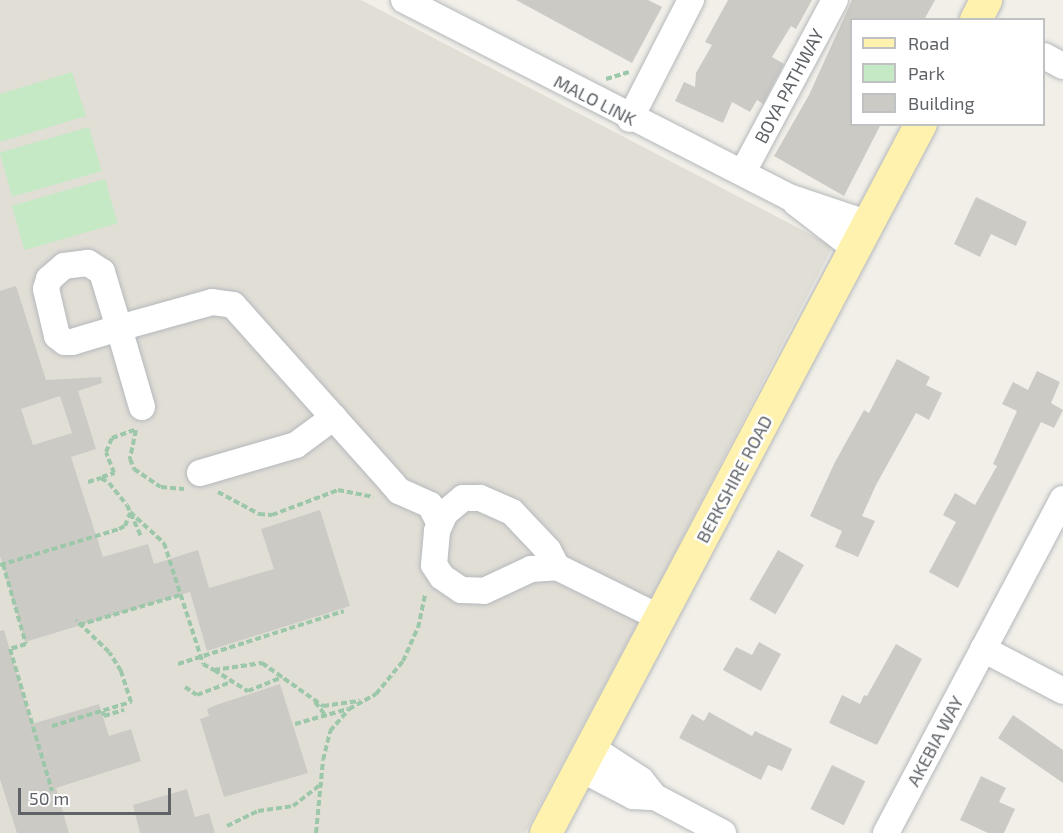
<!DOCTYPE html>
<style>
body{margin:0}
#map{position:relative;width:1063px;height:833px;overflow:hidden;background:#f1efe8;font-family:"Exo 2",sans-serif}
div>[style]{position:absolute}
[style*='--x']{left:calc(var(--x)*1px);top:calc(var(--y)*1px);width:calc(var(--w)*1px);rotate:calc(var(--a)*1deg)}
.education>*{inset:0;background:#e1ded6}
.green>*{inset:0;background:#c5e8c5;transform-origin:0 0}
.building>*{inset:0;background:#cccac5;transform-origin:0 0}
.path>*{height:4px;margin-top:-2px;transform-origin:0;background:repeating-linear-gradient(90deg,#9cc7a9 0 6px,transparent 0 9px)}
.roads{filter:drop-shadow(0 0 2px #b5b8bc) drop-shadow(0 0 2px #b5b8bc)}
.minor>*{height:26px;margin:-13px;padding:0 13px;transform-origin:13px;border-radius:13px;background:#fff}
.major>*{height:32px;margin:-16px;padding:0 16px;transform-origin:16px;border-radius:16px;background:#fff2af}
span{translate:-50% -50%;white-space:nowrap;text-align:center;line-height:1.15;-webkit-text-stroke:5px #fff;paint-order:stroke}
.street-label{font-size:18px;color:#5f6368}
.legend{position:absolute;left:850px;top:18px;width:195px;height:108px;box-sizing:border-box;background:#fff;border:2px solid #bfc1c3;margin:0;padding:8px 10px;list-style:none;font-size:18px;color:#5f6368}
.legend li{display:flex;align-items:center;gap:12px;height:30px}
.legend b{width:30px;border:2px solid #bfc1c3}
.scale{position:absolute;left:18px;top:788px;width:153px;height:27px;box-sizing:border-box;border:3px solid #5f6368;border-top:0;padding-left:8px;font-size:18px;line-height:21px;white-space:nowrap;color:#5f6368;-webkit-text-stroke:4px #fff;paint-order:stroke}
</style>
<div id="map">
<div class="education">
<div style="clip-path:polygon(0 0,361px 0,833px 246px,658px 585px,525px 833px,0 833px)"></div>
</div>
<div class="green">
<div style="clip-path:polygon(72px 72px,86px 116px,0 142px,0 94px)"></div>
<div style="left:89px;top:127px;width:46px;height:93px;rotate:74deg"></div>
<div style="left:105px;top:179px;width:46px;height:97px;rotate:74deg"></div>
</div>
<div class="building">
<div style="clip-path:polygon(516px 0,648px 0,662px 7px,632px 63px)"></div>
<div style="clip-path:polygon(728px 0,812px 0,796px 29px,791px 26px,772px 57px,784px 64px,763px 104px,757px 100px,750px 112px,732px 102px,723px 123px,675px 101px,684px 82px,695px 87px,696px 73px,712px 45px,705px 42px)"></div>
<div style="clip-path:polygon(852px 0,935px 0,924px 20px,852px 20px,852px 124px,881px 124px,844px 196px,774px 156px,809px 95px)"></div>
<div style="clip-path:polygon(976px 197px,1027px 222px,1016px 246px,991px 234px,980px 257px,954px 244px)"></div>
<div style="clip-path:polygon(evenodd,16px 286px,46px 380px,101px 377px,102px 383px,78px 391px,96px 449px,71px 457px,103px 557px,148px 544px,154px 564px,198px 550px,209px 588px,274px 569px,261px 529px,320px 510px,350px 606px,207px 651px,190px 592px,25px 642px,0 556px,0 291px,16px 286px,60px 396px,72px 433px,33px 445px,21px 409px,60px 396px)"></div>
<div style="clip-path:polygon(897px 359px,930px 377px,926px 385px,942px 393px,929px 420px,916px 413px,876px 485px,862px 516px,875px 521px,858px 557px,835px 547px,842px 531px,810px 516px,835px 462px,864px 410px,869px 413px)"></div>
<div style="clip-path:polygon(1037px 371px,1060px 382px,1051px 403px,1063px 410px,1054px 428px,1041px 422px,958px 588px,929px 572px,956px 522px,943px 515px,955px 493px,975px 505px,997px 466px,993px 464px,1017px 411px,1002px 404px,1013px 382px,1028px 390px)"></div>
<div style="left:778px;top:550px;width:30px;height:57px;rotate:30deg"></div>
<div style="clip-path:polygon(4px 630px,32px 724px,99px 704px,109px 736px,131px 729px,141px 761px,56px 788px,69px 833px,17px 833px,0 779px,0 631px)"></div>
<div style="clip-path:polygon(759px 642px,781px 654px,761px 691px,723px 670px,736px 647px,752px 655px)"></div>
<div style="clip-path:polygon(896px 644px,922px 659px,877px 745px,829px 723px,842px 695px,860px 704px,864px 695px,867px 696px)"></div>
<div style="clip-path:polygon(280px 684px,308px 773px,224px 797px,200px 719px,209px 716px,207px 709px,216px 705px)"></div>
<div style="clip-path:polygon(709px 712px,752px 736px,755px 731px,792px 749px,782px 771px,768px 765px,761px 780px,679px 738px,692px 714px,704px 721px)"></div>
<div style="clip-path:polygon(1013px 715px,1063px 750px,1063px 783px,998px 738px)"></div>
<div style="left:832px;top:765px;width:37px;height:49px;rotate:26deg"></div>
<div style="clip-path:polygon(981px 776px,1006px 788px,999px 802px,1015px 809px,1004px 833px,988px 833px,960px 820px)"></div>
<div style="clip-path:polygon(187px 789px,195px 817px,209px 813px,215px 833px,140px 833px,133px 805px)"></div>
</div>
<div class="path">
<div style="--x:606;--y:79;--w:24;--a:-17"></div>
<div style="--x:136;--y:430;--w:30;--a:102"></div>
<div style="--x:130;--y:459;--w:11;--a:68"></div>
<div style="--x:134;--y:469;--w:32;--a:34"></div>
<div style="--x:161;--y:487;--w:23;--a:5"></div>
<div style="--x:102;--y:477;--w:13;--a:-18"></div>
<div style="--x:114;--y:473;--w:22;--a:-111"></div>
<div style="--x:106;--y:452;--w:15;--a:-67"></div>
<div style="--x:112;--y:438;--w:27;--a:-20"></div>
<div style="--x:88;--y:482;--w:14;--a:-17"></div>
<div style="--x:101;--y:478;--w:9;--a:32"></div>
<div style="--x:109;--y:483;--w:28;--a:51"></div>
<div style="--x:127;--y:505;--w:35;--a:66"></div>
<div style="--x:218;--y:492;--w:47;--a:28.2"></div>
<div style="--x:259;--y:514;--w:13;--a:4"></div>
<div style="--x:272;--y:515;--w:71;--a:-20.7"></div>
<div style="--x:338;--y:490;--w:36;--a:11"></div>
<div style="--x:130;--y:512;--w:46;--a:42.4"></div>
<div style="--x:164;--y:543;--w:127;--a:72.1"></div>
<div style="--x:203;--y:664;--w:13;--a:29"></div>
<div style="--x:214;--y:670;--w:49;--a:-8.3"></div>
<div style="--x:262;--y:663;--w:75;--a:35.2"></div>
<div style="--x:323;--y:706;--w:37;--a:-8"></div>
<div style="--x:3;--y:564;--w:83;--a:74"></div>
<div style="--x:26;--y:644;--w:17;--a:163"></div>
<div style="--x:10;--y:649;--w:148;--a:73.5"></div>
<div style="--x:0;--y:565;--w:124;--a:-16.8"></div>
<div style="--x:119;--y:529;--w:7;--a:-27"></div>
<div style="--x:125;--y:526;--w:14;--a:-69"></div>
<div style="--x:79;--y:625;--w:105;--a:-16.5"></div>
<div style="--x:178;--y:664;--w:174;--a:-17.7"></div>
<div style="--x:214;--y:670;--w:40;--a:32"></div>
<div style="--x:248;--y:691;--w:37;--a:-22"></div>
<div style="--x:185;--y:687;--w:14;--a:34"></div>
<div style="--x:197;--y:695;--w:36;--a:-21"></div>
<div style="--x:315;--y:702;--w:16;--a:52"></div>
<div style="--x:103;--y:711;--w:5;--a:79"></div>
<div style="--x:104;--y:716;--w:21;--a:-17"></div>
<div style="--x:295;--y:724;--w:55;--a:-15.8"></div>
<div style="--x:52;--y:726;--w:83;--a:-16.9"></div>
<div style="--x:131;--y:702;--w:33;--a:-108"></div>
<div style="--x:121;--y:671;--w:22;--a:-122"></div>
<div style="--x:109;--y:652;--w:46;--a:-135.9"></div>
<div style="--x:227;--y:826;--w:34;--a:-26"></div>
<div style="--x:258;--y:811;--w:35;--a:-8"></div>
<div style="--x:293;--y:806;--w:37;--a:-38"></div>
<div style="--x:316;--y:833;--w:73;--a:-84.5"></div>
<div style="--x:323;--y:760;--w:30;--a:-76"></div>
<div style="--x:330;--y:731;--w:29;--a:-49"></div>
<div style="--x:349;--y:709;--w:31;--a:-29"></div>
<div style="--x:376;--y:694;--w:43;--a:-50.7"></div>
<div style="--x:403;--y:661;--w:36;--a:-66"></div>
<div style="--x:418;--y:628;--w:35;--a:-78"></div>
</div>
<div class="roads">
<div class="minor">
<div style="--x:404;--y:0;--w:432;--a:27.1"></div>
<div style="--x:789;--y:197;--w:84;--a:18.6"></div>
<div style="--x:1044;--y:56;--w:21;--a:28"></div>
<div style="--x:630;--y:119;--w:134;--a:-62.9"></div>
<div style="--x:743;--y:172;--w:195;--a:-61.9"></div>
<div style="--x:796;--y:203;--w:77;--a:37.6"></div>
<div style="--x:142;--y:407;--w:82;--a:-106.2"></div>
<div style="--x:119;--y:328;--w:59;--a:-106.9"></div>
<div style="--x:102;--y:272;--w:17;--a:-147"></div>
<div style="--x:88;--y:263;--w:24;--a:173"></div>
<div style="--x:64;--y:266;--w:20;--a:139"></div>
<div style="--x:49;--y:279;--w:10;--a:107"></div>
<div style="--x:46;--y:289;--w:48;--a:76.8"></div>
<div style="--x:57;--y:336;--w:10;--a:37"></div>
<div style="--x:65;--y:342;--w:7;--a:0"></div>
<div style="--x:72;--y:342;--w:49;--a:-16.6"></div>
<div style="--x:119;--y:328;--w:97;--a:-15.6"></div>
<div style="--x:212;--y:302;--w:21;--a:8"></div>
<div style="--x:233;--y:305;--w:239;--a:48.2"></div>
<div style="--x:392;--y:483;--w:11;--a:49"></div>
<div style="--x:399;--y:491;--w:34;--a:24"></div>
<div style="--x:430;--y:505;--w:21;--a:62"></div>
<div style="--x:200;--y:473;--w:100;--a:-16.3"></div>
<div style="--x:296;--y:445;--w:47;--a:-36.4"></div>
<div style="--x:557;--y:567;--w:19;--a:-118"></div>
<div style="--x:548;--y:550;--w:52;--a:-133.5"></div>
<div style="--x:512;--y:512;--w:35;--a:-156"></div>
<div style="--x:480;--y:498;--w:17;--a:180"></div>
<div style="--x:463;--y:498;--w:23;--a:140"></div>
<div style="--x:445;--y:513;--w:20;--a:114"></div>
<div style="--x:437;--y:531;--w:34;--a:95"></div>
<div style="--x:434;--y:565;--w:14;--a:56"></div>
<div style="--x:442;--y:577;--w:23;--a:34"></div>
<div style="--x:461;--y:590;--w:23;--a:2"></div>
<div style="--x:484;--y:591;--w:52;--a:-25.1"></div>
<div style="--x:531;--y:569;--w:26;--a:-4"></div>
<div style="--x:557;--y:567;--w:115;--a:26.3"></div>
<div style="--x:983;--y:649;--w:90;--a:27.7"></div>
<div style="--x:592;--y:748;--w:59;--a:33.1"></div>
<div style="--x:641;--y:780;--w:22;--a:51"></div>
<div style="--x:655;--y:797;--w:77;--a:27.9"></div>
<div style="--x:581;--y:769;--w:59;--a:27.4"></div>
<div style="--x:633;--y:796;--w:22;--a:3"></div>
<div style="--x:886;--y:833;--w:378;--a:-62.1"></div>
</div>
<div class="major">
<div style="--x:976;--y:20;--w:22;--a:-63"></div>
<div style="--x:546;--y:833;--w:802;--a:-62.13"></div>
</div>
</div>
<div class="street-label">
<span style="left:789px;top:86px;rotate:-62deg">BOYA PATHWAY</span>
<span style="left:595px;top:100px;rotate:27deg">MALO LINK</span>
<span style="left:734px;top:479px;rotate:-62deg">BERKSHIRE ROAD</span>
<span style="left:935px;top:741px;rotate:-62deg">AKEBIA WAY</span>
</div>
<ul class="legend">
<li><b style="height:8px;background:#fff2af"></b>Road</li>
<li><b style="height:16px;background:#c5e8c5"></b>Park</li>
<li><b style="height:16px;background:#cccac5"></b>Building</li>
</ul>
<div class="scale">50 m</div>
</div>
